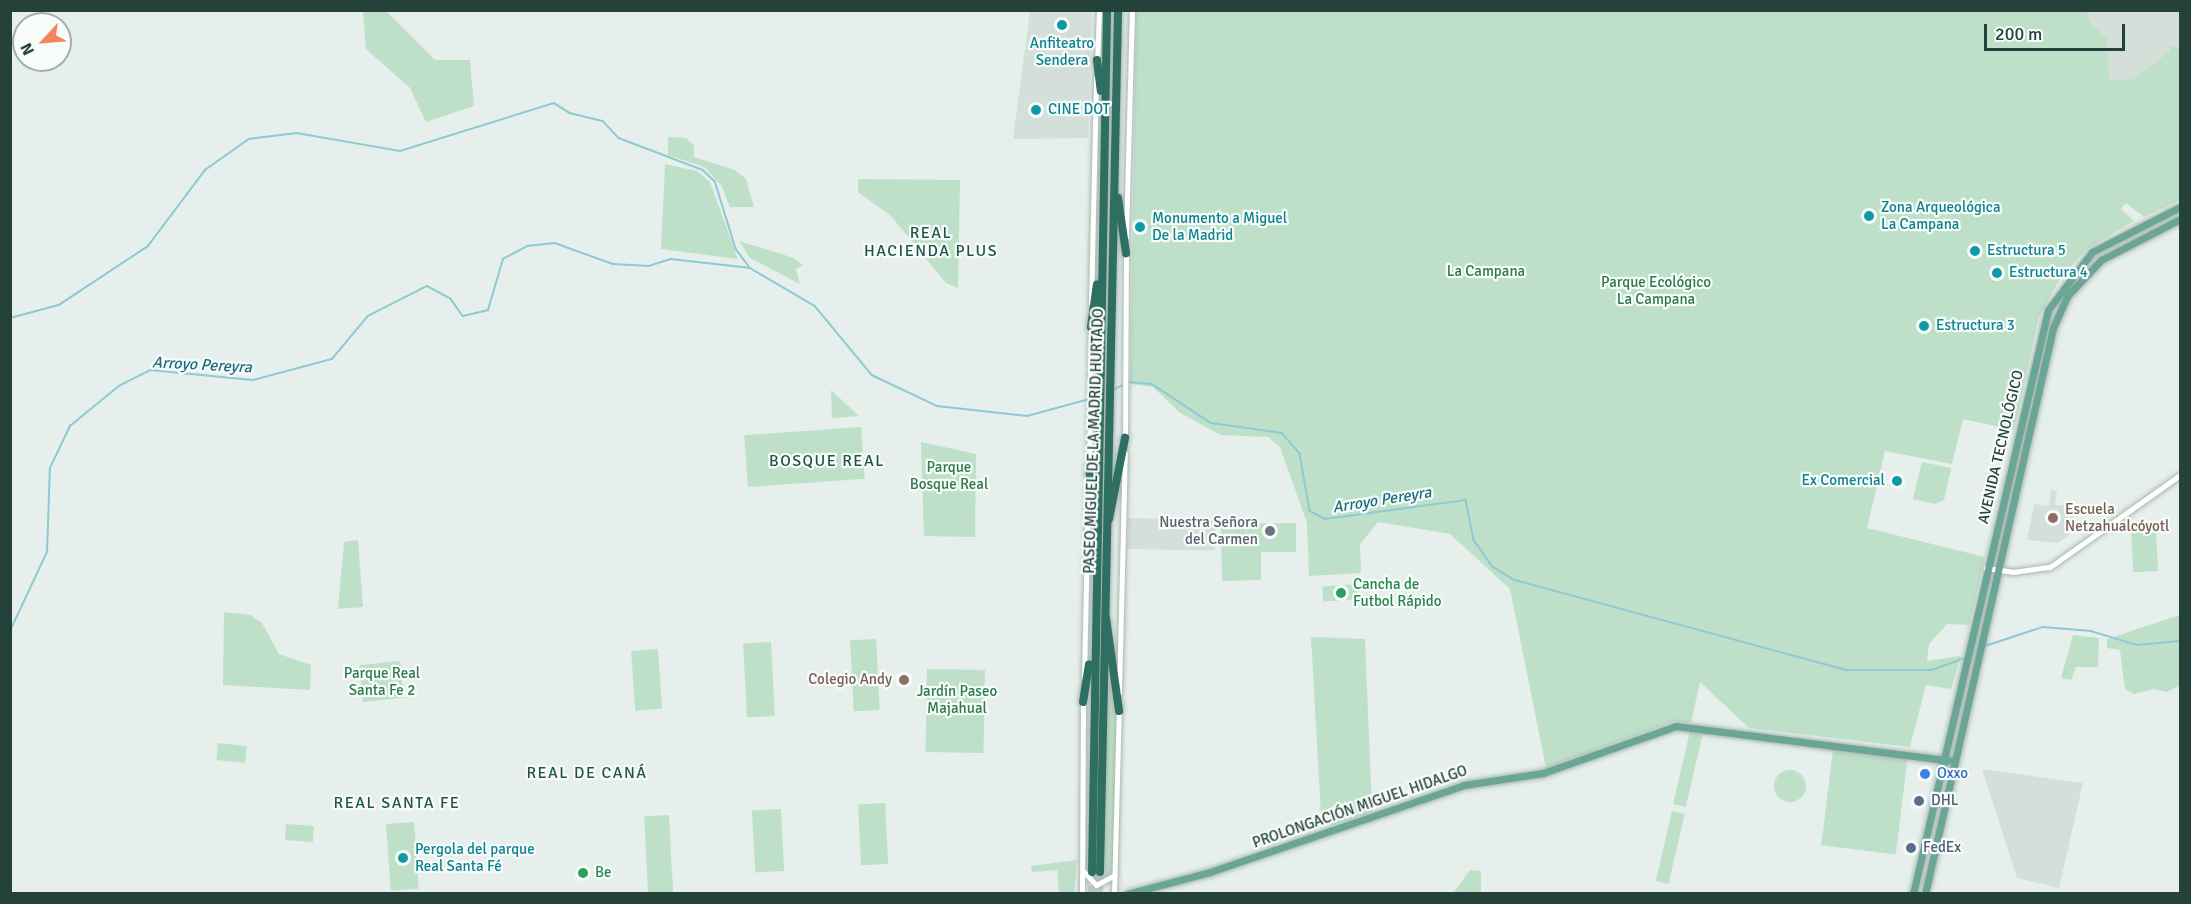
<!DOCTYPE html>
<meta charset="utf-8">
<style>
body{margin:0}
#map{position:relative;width:2191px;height:904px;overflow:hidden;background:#e6efeb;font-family:Signika,sans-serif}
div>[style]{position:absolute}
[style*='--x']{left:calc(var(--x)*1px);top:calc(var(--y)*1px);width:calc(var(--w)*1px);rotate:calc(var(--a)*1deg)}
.built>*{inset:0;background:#d4dfda;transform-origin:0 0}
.green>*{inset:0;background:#bfe0c8;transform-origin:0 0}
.round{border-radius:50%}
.stream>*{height:1.5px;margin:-0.75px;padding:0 0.75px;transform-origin:0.75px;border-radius:0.75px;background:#8ec9d4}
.highway-tunnel>*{height:8px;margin-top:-4px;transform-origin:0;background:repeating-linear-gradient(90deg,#bfccc8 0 8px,transparent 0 12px)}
.roads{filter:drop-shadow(0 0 2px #a8b8b2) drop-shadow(0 0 2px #a8b8b2)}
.minor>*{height:5px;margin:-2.5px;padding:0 2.5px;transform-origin:2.5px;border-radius:2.5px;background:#fff}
.major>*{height:7px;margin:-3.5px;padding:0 3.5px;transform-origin:3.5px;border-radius:3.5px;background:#6aa596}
.highway>*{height:8px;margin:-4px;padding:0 4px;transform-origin:4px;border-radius:4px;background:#2f6f62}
.dots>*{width:16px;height:16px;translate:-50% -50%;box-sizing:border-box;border:3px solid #f7fbf9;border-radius:50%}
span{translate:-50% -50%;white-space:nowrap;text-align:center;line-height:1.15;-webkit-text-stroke:4.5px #f7fbf9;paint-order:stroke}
.culture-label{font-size:15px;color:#0d838f}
.left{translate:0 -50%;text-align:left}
.right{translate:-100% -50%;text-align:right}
.park-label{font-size:15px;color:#2d7a4b}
.street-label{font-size:15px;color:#24423a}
.education-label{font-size:15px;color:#785e54}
.worship-label{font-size:15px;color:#5b616d}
.leisure-label{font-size:15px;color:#27864d}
.shop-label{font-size:15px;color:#366cbe}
.service-label{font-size:15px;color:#4e5e75}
.neighbourhood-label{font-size:16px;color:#1f5548;letter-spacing:1.5px}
.water-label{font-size:16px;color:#1c6f80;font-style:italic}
.frame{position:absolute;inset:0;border:12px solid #24423a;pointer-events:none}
.north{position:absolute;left:12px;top:12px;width:60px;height:60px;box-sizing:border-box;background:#f7fbf9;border:2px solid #a3b1ad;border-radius:50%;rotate:244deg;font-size:16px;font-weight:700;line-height:24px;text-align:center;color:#24423a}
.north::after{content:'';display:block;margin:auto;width:21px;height:27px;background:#f4845f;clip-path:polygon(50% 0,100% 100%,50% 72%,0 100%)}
.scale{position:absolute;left:1984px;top:24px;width:141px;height:27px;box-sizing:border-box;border:3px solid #24423a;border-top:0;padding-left:8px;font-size:18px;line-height:21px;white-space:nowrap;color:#24423a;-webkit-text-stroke:4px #f7fbf9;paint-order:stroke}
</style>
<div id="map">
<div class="built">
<div style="clip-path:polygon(1030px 11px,1092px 11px,1088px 138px,1013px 139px)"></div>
<div style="clip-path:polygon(1955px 11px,2180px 11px,2180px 128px)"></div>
<div style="clip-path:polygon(2051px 490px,2057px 491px,2055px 505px,2074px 505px,2075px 530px,2058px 543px,2027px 540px,2034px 504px,2049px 506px)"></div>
<div style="left:1128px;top:518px;width:88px;height:31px;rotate:1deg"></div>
<div style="clip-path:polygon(1982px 769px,2083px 783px,2059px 888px,2017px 878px)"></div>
</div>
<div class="green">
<div style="clip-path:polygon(363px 11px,386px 11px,435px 60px,470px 60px,474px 106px,426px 122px,410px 88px,366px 49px)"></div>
<div style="clip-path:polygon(1136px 11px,2086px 11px,2091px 24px,2107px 38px,2109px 81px,2134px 79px,2169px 52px,2171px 45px,2180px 48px,2180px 200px,2144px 217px,2126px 203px,2121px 209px,2134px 221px,2087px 249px,2061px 277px,2039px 317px,2014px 430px,1963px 419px,1952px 464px,1885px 451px,1867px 528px,1985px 557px,1969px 625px,1947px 624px,1929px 644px,1927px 661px,1961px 656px,1951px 689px,1926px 685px,1910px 747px,1749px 728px,1700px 682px,1691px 723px,1675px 721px,1546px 768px,1510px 589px,1450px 534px,1378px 522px,1360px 544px,1361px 573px,1309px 576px,1307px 523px,1280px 447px,1268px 437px,1221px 435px,1180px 413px,1153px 387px,1130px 384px)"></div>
<div style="clip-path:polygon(668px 137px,686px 138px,694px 145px,694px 157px,735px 170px,746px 179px,754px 207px,730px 207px,721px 185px,704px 167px,668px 155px)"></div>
<div style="clip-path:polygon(665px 164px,697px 171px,710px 182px,738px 259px,661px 249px)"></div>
<div style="clip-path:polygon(858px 179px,960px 180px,958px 288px,946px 283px,891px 216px,858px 192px)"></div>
<div style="clip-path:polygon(739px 241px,794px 258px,803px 265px,796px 269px,800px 284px,750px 258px)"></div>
<div style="clip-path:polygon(831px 390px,859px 416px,832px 418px)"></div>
<div style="left:861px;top:427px;width:52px;height:117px;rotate:86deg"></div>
<div style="clip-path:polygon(921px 442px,976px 454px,975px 537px,924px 536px)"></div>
<div style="clip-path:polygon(1922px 462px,1951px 468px,1944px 500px,1935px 504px,1913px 499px)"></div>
<div style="clip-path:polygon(1296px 523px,1296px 552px,1261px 552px,1261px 580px,1222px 581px,1221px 524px)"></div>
<div style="left:2156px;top:530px;width:41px;height:25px;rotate:87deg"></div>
<div style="clip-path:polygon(358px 540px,363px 607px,338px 609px,344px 542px)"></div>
<div style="left:1358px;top:584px;width:15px;height:36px;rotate:86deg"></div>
<div style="clip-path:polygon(224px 612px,250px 615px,262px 623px,279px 654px,311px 665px,310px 690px,223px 685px)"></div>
<div style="clip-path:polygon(2180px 615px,2180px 685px,2167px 692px,2154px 689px,2134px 694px,2125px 689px,2120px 650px,2107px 648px,2107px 639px)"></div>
<div style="clip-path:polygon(2073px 635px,2099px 638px,2098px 667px,2076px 667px,2071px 680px,2061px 678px)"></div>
<div style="clip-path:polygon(1311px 637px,1365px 639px,1372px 812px,1330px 826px,1321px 816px)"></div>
<div style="left:876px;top:639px;width:71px;height:26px;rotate:87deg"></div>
<div style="left:771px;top:642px;width:74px;height:28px;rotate:87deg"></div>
<div style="clip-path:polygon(1107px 643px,1117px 708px,1113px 873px,1105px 880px)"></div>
<div style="left:658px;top:649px;width:60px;height:27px;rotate:86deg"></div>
<div style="left:400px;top:661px;width:37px;height:41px;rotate:84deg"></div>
<div style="left:985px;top:670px;width:83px;height:58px;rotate:91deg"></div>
<div style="left:1690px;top:731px;width:13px;height:75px;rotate:13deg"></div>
<div style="left:218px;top:743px;width:29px;height:17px;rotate:6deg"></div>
<div style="left:1833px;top:750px;width:75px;height:96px;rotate:7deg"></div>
<div class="round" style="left:1774px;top:770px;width:32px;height:32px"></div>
<div style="left:885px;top:803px;width:61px;height:27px;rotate:87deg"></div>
<div style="left:781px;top:809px;width:62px;height:29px;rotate:87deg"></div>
<div style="left:1672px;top:811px;width:13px;height:72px;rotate:13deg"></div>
<div style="left:669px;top:815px;width:78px;height:25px;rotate:87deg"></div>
<div style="left:414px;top:822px;width:67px;height:28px;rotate:86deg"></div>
<div style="left:286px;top:824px;width:28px;height:16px;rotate:4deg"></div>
<div style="clip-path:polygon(1077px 860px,1074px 893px,1059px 893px,1057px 870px,1032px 872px,1031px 866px)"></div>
<div style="clip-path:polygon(1470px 870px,1481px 871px,1481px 893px,1453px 893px)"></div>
</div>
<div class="stream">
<div style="--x:10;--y:318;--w:51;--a:-14.9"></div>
<div style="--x:59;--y:305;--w:107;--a:-33.5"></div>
<div style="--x:148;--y:246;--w:95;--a:-53.1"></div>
<div style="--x:205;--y:170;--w:54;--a:-35.2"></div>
<div style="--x:249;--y:139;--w:48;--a:-7.1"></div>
<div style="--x:297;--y:133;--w:105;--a:9.9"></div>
<div style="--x:400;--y:151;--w:161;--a:-17.3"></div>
<div style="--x:554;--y:103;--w:19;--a:32"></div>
<div style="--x:570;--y:113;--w:34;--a:14"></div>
<div style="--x:603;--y:121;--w:23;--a:47"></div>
<div style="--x:619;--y:138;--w:90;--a:20.9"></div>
<div style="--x:703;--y:170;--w:16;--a:43"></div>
<div style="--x:715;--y:181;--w:71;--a:72.8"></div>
<div style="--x:736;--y:249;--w:21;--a:53"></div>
<div style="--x:1113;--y:390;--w:18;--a:-27"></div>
<div style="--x:1129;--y:382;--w:23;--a:5"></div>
<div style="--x:1152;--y:384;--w:71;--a:33.5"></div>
<div style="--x:1211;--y:423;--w:72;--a:8"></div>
<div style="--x:1282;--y:433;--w:28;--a:49"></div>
<div style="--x:1300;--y:454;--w:58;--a:80"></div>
<div style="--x:1310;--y:511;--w:17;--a:28"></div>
<div style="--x:1325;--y:519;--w:142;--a:-7.7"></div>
<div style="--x:1466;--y:500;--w:41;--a:78.7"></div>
<div style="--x:1474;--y:540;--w:33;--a:55"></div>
<div style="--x:1493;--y:567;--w:26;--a:31"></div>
<div style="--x:1515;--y:580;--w:344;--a:15.2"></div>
<div style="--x:1847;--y:670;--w:85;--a:0"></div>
<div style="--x:1932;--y:670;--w:35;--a:-20"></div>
<div style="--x:10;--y:631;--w:87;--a:-64.9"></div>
<div style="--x:47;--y:552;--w:84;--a:-88"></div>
<div style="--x:50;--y:468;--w:47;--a:-64.5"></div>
<div style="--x:70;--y:426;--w:63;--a:-39.2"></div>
<div style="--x:119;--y:386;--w:35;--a:-27"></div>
<div style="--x:150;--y:370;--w:103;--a:5.5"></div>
<div style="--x:253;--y:380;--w:82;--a:-14.9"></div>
<div style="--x:332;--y:359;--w:56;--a:-50.1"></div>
<div style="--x:368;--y:316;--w:66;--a:-27"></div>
<div style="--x:427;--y:286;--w:27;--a:28"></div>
<div style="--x:451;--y:299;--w:21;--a:55"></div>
<div style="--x:463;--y:316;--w:26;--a:-13"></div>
<div style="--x:488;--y:310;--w:53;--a:-73.6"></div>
<div style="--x:503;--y:259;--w:27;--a:-28"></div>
<div style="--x:527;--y:246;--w:28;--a:-6"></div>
<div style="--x:555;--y:243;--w:62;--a:19.9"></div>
<div style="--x:613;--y:264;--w:36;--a:3"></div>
<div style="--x:649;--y:266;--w:23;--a:-18"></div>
<div style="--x:671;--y:259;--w:80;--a:6.5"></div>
<div style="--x:750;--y:268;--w:75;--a:30.3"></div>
<div style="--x:815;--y:306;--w:89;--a:50.4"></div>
<div style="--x:872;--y:375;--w:72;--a:25.5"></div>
<div style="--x:937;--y:406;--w:91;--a:6.3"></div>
<div style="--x:1027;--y:416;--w:73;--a:-15.2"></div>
<div style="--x:1985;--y:646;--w:61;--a:-18.1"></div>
<div style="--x:2043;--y:627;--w:48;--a:4.8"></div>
<div style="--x:2091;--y:631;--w:48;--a:16.9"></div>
<div style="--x:2137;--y:645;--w:43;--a:-5.3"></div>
</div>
<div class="highway-tunnel">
<div style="--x:1092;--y:894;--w:18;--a:-90"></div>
<div style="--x:1099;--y:894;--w:22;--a:-87"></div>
</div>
<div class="roads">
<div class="minor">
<div style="--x:1097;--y:63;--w:53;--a:-87.8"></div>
<div style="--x:1126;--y:237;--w:227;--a:-88.5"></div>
<div style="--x:1091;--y:303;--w:225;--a:-88.7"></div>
<div style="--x:1125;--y:441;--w:189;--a:-89.7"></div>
<div style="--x:1089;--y:468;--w:144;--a:-89.2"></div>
<div style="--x:1986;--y:568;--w:27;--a:8"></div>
<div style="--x:2013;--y:572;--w:37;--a:-8"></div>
<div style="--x:2050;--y:567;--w:159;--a:-35.3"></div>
<div style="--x:1084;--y:678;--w:195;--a:-88.8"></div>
<div style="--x:1119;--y:693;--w:240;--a:-88.6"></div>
<div style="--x:1084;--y:872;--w:18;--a:47"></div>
<div style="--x:1096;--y:885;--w:21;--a:-28"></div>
<div style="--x:1082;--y:894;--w:195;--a:-89.7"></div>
<div style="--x:1114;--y:894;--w:186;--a:-88.5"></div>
</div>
<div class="major">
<div style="--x:1127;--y:894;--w:86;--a:-14.8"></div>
<div style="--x:1210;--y:872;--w:268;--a:-18.9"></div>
<div style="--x:1464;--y:785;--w:80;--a:-8.6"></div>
<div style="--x:1543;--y:773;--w:141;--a:-19.5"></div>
<div style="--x:1676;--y:726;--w:281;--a:7.2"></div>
<div style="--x:1913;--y:894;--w:599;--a:-76.98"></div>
<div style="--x:2048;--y:310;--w:73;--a:-52.8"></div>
<div style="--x:2092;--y:252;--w:99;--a:-27.1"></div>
<div style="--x:1925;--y:894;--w:580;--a:-77.26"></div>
<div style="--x:2053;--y:328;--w:36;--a:-66"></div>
<div style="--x:2068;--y:295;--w:48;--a:-46.7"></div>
<div style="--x:2101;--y:260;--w:89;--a:-27.4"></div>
</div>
<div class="highway">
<div style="--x:1097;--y:60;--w:31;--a:83"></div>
<div style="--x:1118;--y:198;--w:56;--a:81.7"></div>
<div style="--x:1091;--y:327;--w:43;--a:-82.1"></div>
<div style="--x:1089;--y:467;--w:31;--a:83"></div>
<div style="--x:1109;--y:519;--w:83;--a:-78.8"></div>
<div style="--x:1106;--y:618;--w:94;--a:82"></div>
<div style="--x:1083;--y:702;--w:38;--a:-81"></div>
<div style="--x:1092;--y:872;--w:862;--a:-89"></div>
<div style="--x:1100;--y:872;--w:862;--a:-88.8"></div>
</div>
</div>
<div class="dots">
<div style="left:1062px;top:25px;background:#0f9aa8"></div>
<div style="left:1036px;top:110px;background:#0f9aa8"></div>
<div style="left:1869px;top:216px;background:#0f9aa8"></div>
<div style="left:1140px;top:227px;background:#0f9aa8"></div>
<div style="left:1975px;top:251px;background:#0f9aa8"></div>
<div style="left:1997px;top:273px;background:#0f9aa8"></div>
<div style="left:1924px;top:326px;background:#0f9aa8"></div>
<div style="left:1897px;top:481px;background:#0f9aa8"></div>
<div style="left:2053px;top:518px;background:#8d6e63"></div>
<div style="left:1270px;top:531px;background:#6b7280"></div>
<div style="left:1341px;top:593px;background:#2e9e5b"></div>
<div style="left:904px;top:680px;background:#8d6e63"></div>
<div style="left:1925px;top:774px;background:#3f7fe0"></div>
<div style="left:1919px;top:801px;background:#5c6f8a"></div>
<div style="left:1911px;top:848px;background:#5c6f8a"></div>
<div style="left:403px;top:858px;background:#0f9aa8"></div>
<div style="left:583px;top:873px;background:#2e9e5b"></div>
</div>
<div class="culture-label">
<span style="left:1062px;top:52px">Anfiteatro<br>Sendera</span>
<span class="left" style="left:1048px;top:110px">CINE DOT</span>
<span class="left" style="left:1881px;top:216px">Zona Arqueológica<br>La Campana</span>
<span class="left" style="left:1152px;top:227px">Monumento a Miguel<br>De la Madrid</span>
<span class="left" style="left:1987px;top:251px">Estructura 5</span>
<span class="left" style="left:2009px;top:273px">Estructura 4</span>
<span class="left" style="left:1936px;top:326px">Estructura 3</span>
<span class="right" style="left:1885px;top:481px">Ex Comercial</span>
<span class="left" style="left:415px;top:858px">Pergola del parque<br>Real Santa Fé</span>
</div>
<div class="park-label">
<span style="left:1486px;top:272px">La Campana</span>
<span style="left:1656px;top:291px">Parque Ecológico<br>La Campana</span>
<span style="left:949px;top:476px">Parque<br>Bosque Real</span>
<span style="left:382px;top:682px">Parque Real<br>Santa Fe 2</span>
<span style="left:957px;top:700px">Jardín Paseo<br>Majahual</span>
</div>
<div class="street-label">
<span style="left:1094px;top:441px;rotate:-88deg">PASEO MIGUEL DE LA MADRID HURTADO</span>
<span style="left:2001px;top:447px;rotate:-77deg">AVENIDA TECNOLÓGICO</span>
<span style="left:1360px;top:807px;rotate:-19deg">PROLONGACIÓN MIGUEL HIDALGO</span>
</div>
<div class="education-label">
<span class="left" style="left:2065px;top:518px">Escuela<br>Netzahualcóyotl</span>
<span class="right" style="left:892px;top:680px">Colegio Andy</span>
</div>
<div class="worship-label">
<span class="right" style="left:1258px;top:531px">Nuestra Señora<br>del Carmen</span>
</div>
<div class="leisure-label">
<span class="left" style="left:1353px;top:593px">Cancha de<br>Futbol Rápido</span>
<span class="left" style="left:595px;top:873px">Be</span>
</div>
<div class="shop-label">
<span class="left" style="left:1937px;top:774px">Oxxo</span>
</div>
<div class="service-label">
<span class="left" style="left:1931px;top:801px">DHL</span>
<span class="left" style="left:1923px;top:848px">FedEx</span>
</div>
<div class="neighbourhood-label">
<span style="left:931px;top:242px">REAL<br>HACIENDA PLUS</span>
<span style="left:827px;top:461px">BOSQUE REAL</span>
<span style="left:587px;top:773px">REAL DE CANÁ</span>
<span style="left:397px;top:803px">REAL SANTA FE</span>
</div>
<div class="water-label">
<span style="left:202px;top:365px;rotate:3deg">Arroyo Pereyra</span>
<span style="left:1382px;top:500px;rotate:-9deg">Arroyo Pereyra</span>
</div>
<div class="frame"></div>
<div class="north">N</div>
<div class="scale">200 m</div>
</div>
